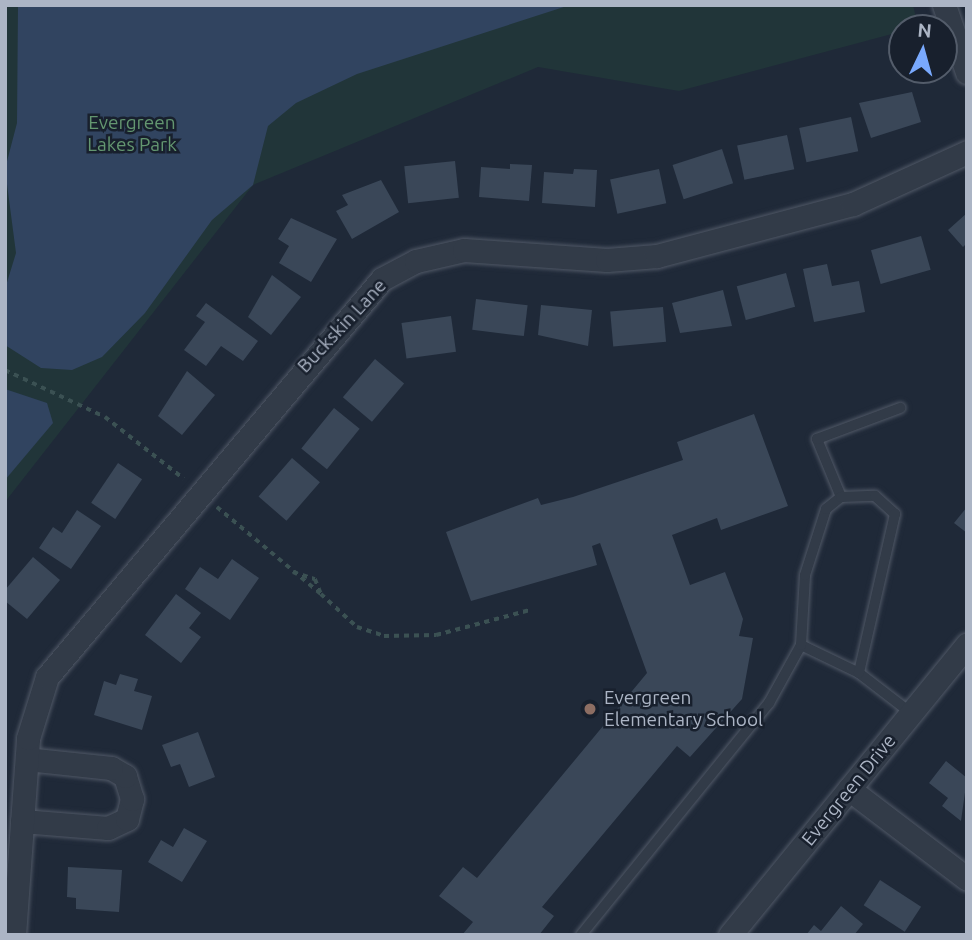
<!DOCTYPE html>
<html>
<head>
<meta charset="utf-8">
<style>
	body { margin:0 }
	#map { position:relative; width:972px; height:940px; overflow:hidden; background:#1f2938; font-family:Ubuntu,sans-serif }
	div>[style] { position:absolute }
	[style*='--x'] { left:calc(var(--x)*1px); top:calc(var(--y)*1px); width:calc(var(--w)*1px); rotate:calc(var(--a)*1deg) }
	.green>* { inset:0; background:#213539 }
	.water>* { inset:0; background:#314460 }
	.building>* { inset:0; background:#3a4758; transform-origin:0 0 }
	.path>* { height:3.5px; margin-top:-1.75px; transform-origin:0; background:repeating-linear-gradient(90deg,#3b5153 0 5px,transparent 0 10px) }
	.roads { filter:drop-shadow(0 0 2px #505866) drop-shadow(0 0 2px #505866) }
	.lane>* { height:10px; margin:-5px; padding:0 5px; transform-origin:5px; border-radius:5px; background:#323b48 }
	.street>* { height:23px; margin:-11.5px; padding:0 11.5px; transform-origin:11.5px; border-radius:11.5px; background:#323b48 }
	.dots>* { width:19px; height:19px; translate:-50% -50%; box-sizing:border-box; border:4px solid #18202d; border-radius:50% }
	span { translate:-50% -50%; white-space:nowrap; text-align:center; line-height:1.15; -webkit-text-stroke:5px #18202d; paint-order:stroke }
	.park-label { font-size:19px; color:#639670 }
	.street-label { font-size:19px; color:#acb5c5 }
	.poi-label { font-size:19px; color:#acb5c5 }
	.left { translate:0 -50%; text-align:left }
	.frame { position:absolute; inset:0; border:7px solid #acb5c5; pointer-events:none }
	.north { position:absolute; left:888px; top:14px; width:70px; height:70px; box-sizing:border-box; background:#18202d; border:2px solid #535c6a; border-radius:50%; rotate:5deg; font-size:19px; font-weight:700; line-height:28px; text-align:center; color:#acb5c5 }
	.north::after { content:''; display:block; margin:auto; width:24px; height:32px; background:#79a9fd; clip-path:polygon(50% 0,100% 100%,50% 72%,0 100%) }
</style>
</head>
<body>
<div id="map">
	<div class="green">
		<div style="clip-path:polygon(5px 5px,913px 5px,918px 27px,679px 91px,538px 67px,253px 185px,5px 502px)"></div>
	</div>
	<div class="water">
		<div style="clip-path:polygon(18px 5px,570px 5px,357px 74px,296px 103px,268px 126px,253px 185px,212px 220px,145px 313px,102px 357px,72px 370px,41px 368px,5px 345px,5px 289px,16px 253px,5px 169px,17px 123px)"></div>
		<div style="clip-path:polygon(5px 389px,47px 403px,53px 423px,5px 480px)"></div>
	</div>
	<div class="building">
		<div style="clip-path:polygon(912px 92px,921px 122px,871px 138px,859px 103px)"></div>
		<div style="left:851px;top:117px;width:35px;height:53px;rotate:78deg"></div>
		<div style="left:787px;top:135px;width:35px;height:51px;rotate:78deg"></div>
		<div style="left:722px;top:149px;width:36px;height:52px;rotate:72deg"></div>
		<div style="left:455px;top:161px;width:37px;height:51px;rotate:84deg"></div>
		<div style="clip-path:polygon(510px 164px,532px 165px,529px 201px,479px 197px,481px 167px,510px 169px)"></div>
		<div style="clip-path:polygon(574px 169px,597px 170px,595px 207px,542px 203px,544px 172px,573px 174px)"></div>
		<div style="left:659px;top:169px;width:35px;height:50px;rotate:78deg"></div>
		<div style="clip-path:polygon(381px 180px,399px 212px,352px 239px,336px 211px,348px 205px,342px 195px)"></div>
		<div style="clip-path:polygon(967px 213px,967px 243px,963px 247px,948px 230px)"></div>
		<div style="clip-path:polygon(291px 218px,337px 239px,311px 282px,279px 263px,289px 246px,278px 239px)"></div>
		<div style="left:921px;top:236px;width:35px;height:52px;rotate:74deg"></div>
		<div style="clip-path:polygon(827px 264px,832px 286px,859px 281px,865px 312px,814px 322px,803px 269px)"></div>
		<div style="left:786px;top:273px;width:35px;height:51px;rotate:75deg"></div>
		<div style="clip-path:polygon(272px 275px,301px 297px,271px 335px,248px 317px)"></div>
		<div style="clip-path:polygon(723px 290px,732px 326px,680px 333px,672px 303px)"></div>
		<div style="left:476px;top:299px;width:52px;height:31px;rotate:7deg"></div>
		<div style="clip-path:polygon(206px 303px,258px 341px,243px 361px,221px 346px,206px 366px,184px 350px,205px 322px,196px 316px)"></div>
		<div style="clip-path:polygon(541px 305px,592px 310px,588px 346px,538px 335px)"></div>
		<div style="left:663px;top:307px;width:35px;height:53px;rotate:85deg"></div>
		<div style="left:451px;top:316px;width:36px;height:50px;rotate:82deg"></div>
		<div style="left:375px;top:359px;width:38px;height:50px;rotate:40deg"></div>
		<div style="clip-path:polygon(187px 371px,215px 395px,182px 435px,158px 416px)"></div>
		<div style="left:334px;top:408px;width:33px;height:52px;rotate:39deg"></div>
		<div style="clip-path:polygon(754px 414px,788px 506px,721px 530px,717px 518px,672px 535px,690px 585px,725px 572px,743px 619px,739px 636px,753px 638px,742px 699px,690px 757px,677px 746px,542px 907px,554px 916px,539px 935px,462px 935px,473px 922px,439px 896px,463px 867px,477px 878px,647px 673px,600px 543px,592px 546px,597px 565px,471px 601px,446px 532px,538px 498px,541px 505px,573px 497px,683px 460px,677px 442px)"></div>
		<div style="left:292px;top:458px;width:37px;height:51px;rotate:41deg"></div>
		<div style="left:118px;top:463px;width:29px;height:48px;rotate:34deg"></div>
		<div style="clip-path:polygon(967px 507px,967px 533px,954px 523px)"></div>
		<div style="clip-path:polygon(77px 510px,101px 526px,71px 569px,39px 548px,53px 527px,62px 533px)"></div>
		<div style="clip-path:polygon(33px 557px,60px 580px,27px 619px,5px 601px,5px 590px)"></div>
		<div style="clip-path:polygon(232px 559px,259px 578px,230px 620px,185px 589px,200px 567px,218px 579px)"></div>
		<div style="clip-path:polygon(176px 594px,201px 613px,189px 628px,201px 637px,181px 663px,145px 635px)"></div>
		<div style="clip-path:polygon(120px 674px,138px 679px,134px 691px,152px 696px,142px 730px,94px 715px,104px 681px,116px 685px)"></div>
		<div style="clip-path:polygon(198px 732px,215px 777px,189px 787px,180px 764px,171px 767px,162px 745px)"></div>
		<div style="clip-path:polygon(946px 761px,967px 778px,961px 821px,942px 806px,948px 798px,929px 783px)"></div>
		<div style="clip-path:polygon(184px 828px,207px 841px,182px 882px,148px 862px,161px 840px,173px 847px)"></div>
		<div style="clip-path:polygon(68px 867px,122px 870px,119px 912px,76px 909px,76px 898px,67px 897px)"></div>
		<div style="left:880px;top:880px;width:49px;height:30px;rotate:33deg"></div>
		<div style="clip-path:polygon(841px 906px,863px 924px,854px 935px,806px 935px,814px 925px,821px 931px)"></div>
	</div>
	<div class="path">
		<div style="--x:5;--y:370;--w:110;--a:25.2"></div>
		<div style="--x:105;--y:417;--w:100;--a:38.1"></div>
		<div style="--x:217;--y:507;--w:136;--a:39.9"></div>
		<div style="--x:293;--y:572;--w:23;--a:18"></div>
		<div style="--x:315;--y:579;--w:16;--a:68"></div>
		<div style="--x:321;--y:594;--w:49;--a:42.5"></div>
		<div style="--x:357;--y:627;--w:28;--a:18"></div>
		<div style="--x:384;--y:636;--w:52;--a:-1.1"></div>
		<div style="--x:436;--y:635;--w:97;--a:-14.9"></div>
	</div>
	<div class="roads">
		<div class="lane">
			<div style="--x:841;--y:497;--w:63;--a:-112.5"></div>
			<div style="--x:817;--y:439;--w:89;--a:-20.5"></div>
			<div style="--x:801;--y:645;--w:64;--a:25.8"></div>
			<div style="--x:859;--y:673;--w:66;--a:37.6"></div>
			<div style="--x:581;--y:935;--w:299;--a:-51"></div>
			<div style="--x:769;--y:703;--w:66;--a:-61.1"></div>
			<div style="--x:801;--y:645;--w:70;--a:-86.7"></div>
			<div style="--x:805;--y:575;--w:69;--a:-72.3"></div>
			<div style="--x:826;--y:509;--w:19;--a:-39"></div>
			<div style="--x:841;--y:497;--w:34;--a:-2"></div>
			<div style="--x:875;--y:496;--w:27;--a:42"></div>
			<div style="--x:895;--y:514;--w:163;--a:102.8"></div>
		</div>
		<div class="street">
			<div style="--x:944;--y:5;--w:71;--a:71.1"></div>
			<div style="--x:849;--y:789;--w:148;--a:37.3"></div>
			<div style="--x:22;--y:821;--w:86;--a:4.7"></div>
			<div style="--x:108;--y:828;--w:21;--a:-25"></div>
			<div style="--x:127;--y:819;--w:21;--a:-76"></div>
			<div style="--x:132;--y:799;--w:24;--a:-107"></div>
			<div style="--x:125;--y:776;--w:16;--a:-150"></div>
			<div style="--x:111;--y:768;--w:84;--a:-173.9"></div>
			<div style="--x:14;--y:935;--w:197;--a:-85.9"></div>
			<div style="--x:28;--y:738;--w:64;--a:-72.7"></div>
			<div style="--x:47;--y:677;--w:520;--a:-49.91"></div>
			<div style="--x:382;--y:279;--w:38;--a:-28"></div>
			<div style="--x:416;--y:261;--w:49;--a:-12.9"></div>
			<div style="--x:464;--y:250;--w:143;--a:4"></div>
			<div style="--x:607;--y:260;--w:50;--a:-4.6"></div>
			<div style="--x:657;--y:256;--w:203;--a:-14.9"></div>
			<div style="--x:853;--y:204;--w:125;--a:-24.5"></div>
			<div style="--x:730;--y:935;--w:375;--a:-50.8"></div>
		</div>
	</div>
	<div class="dots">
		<div style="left:590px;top:709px;background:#8d6e63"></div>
	</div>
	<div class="park-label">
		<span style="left:132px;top:134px">Evergreen<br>Lakes Park</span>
	</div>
	<div class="street-label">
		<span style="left:342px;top:326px;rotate:-47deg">Buckskin Lane</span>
		<span style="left:849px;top:790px;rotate:-51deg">Evergreen Drive</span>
	</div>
	<div class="poi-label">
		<span class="left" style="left:604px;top:709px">Evergreen<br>Elementary School</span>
	</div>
	<div class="frame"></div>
	<div class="north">N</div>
</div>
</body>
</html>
